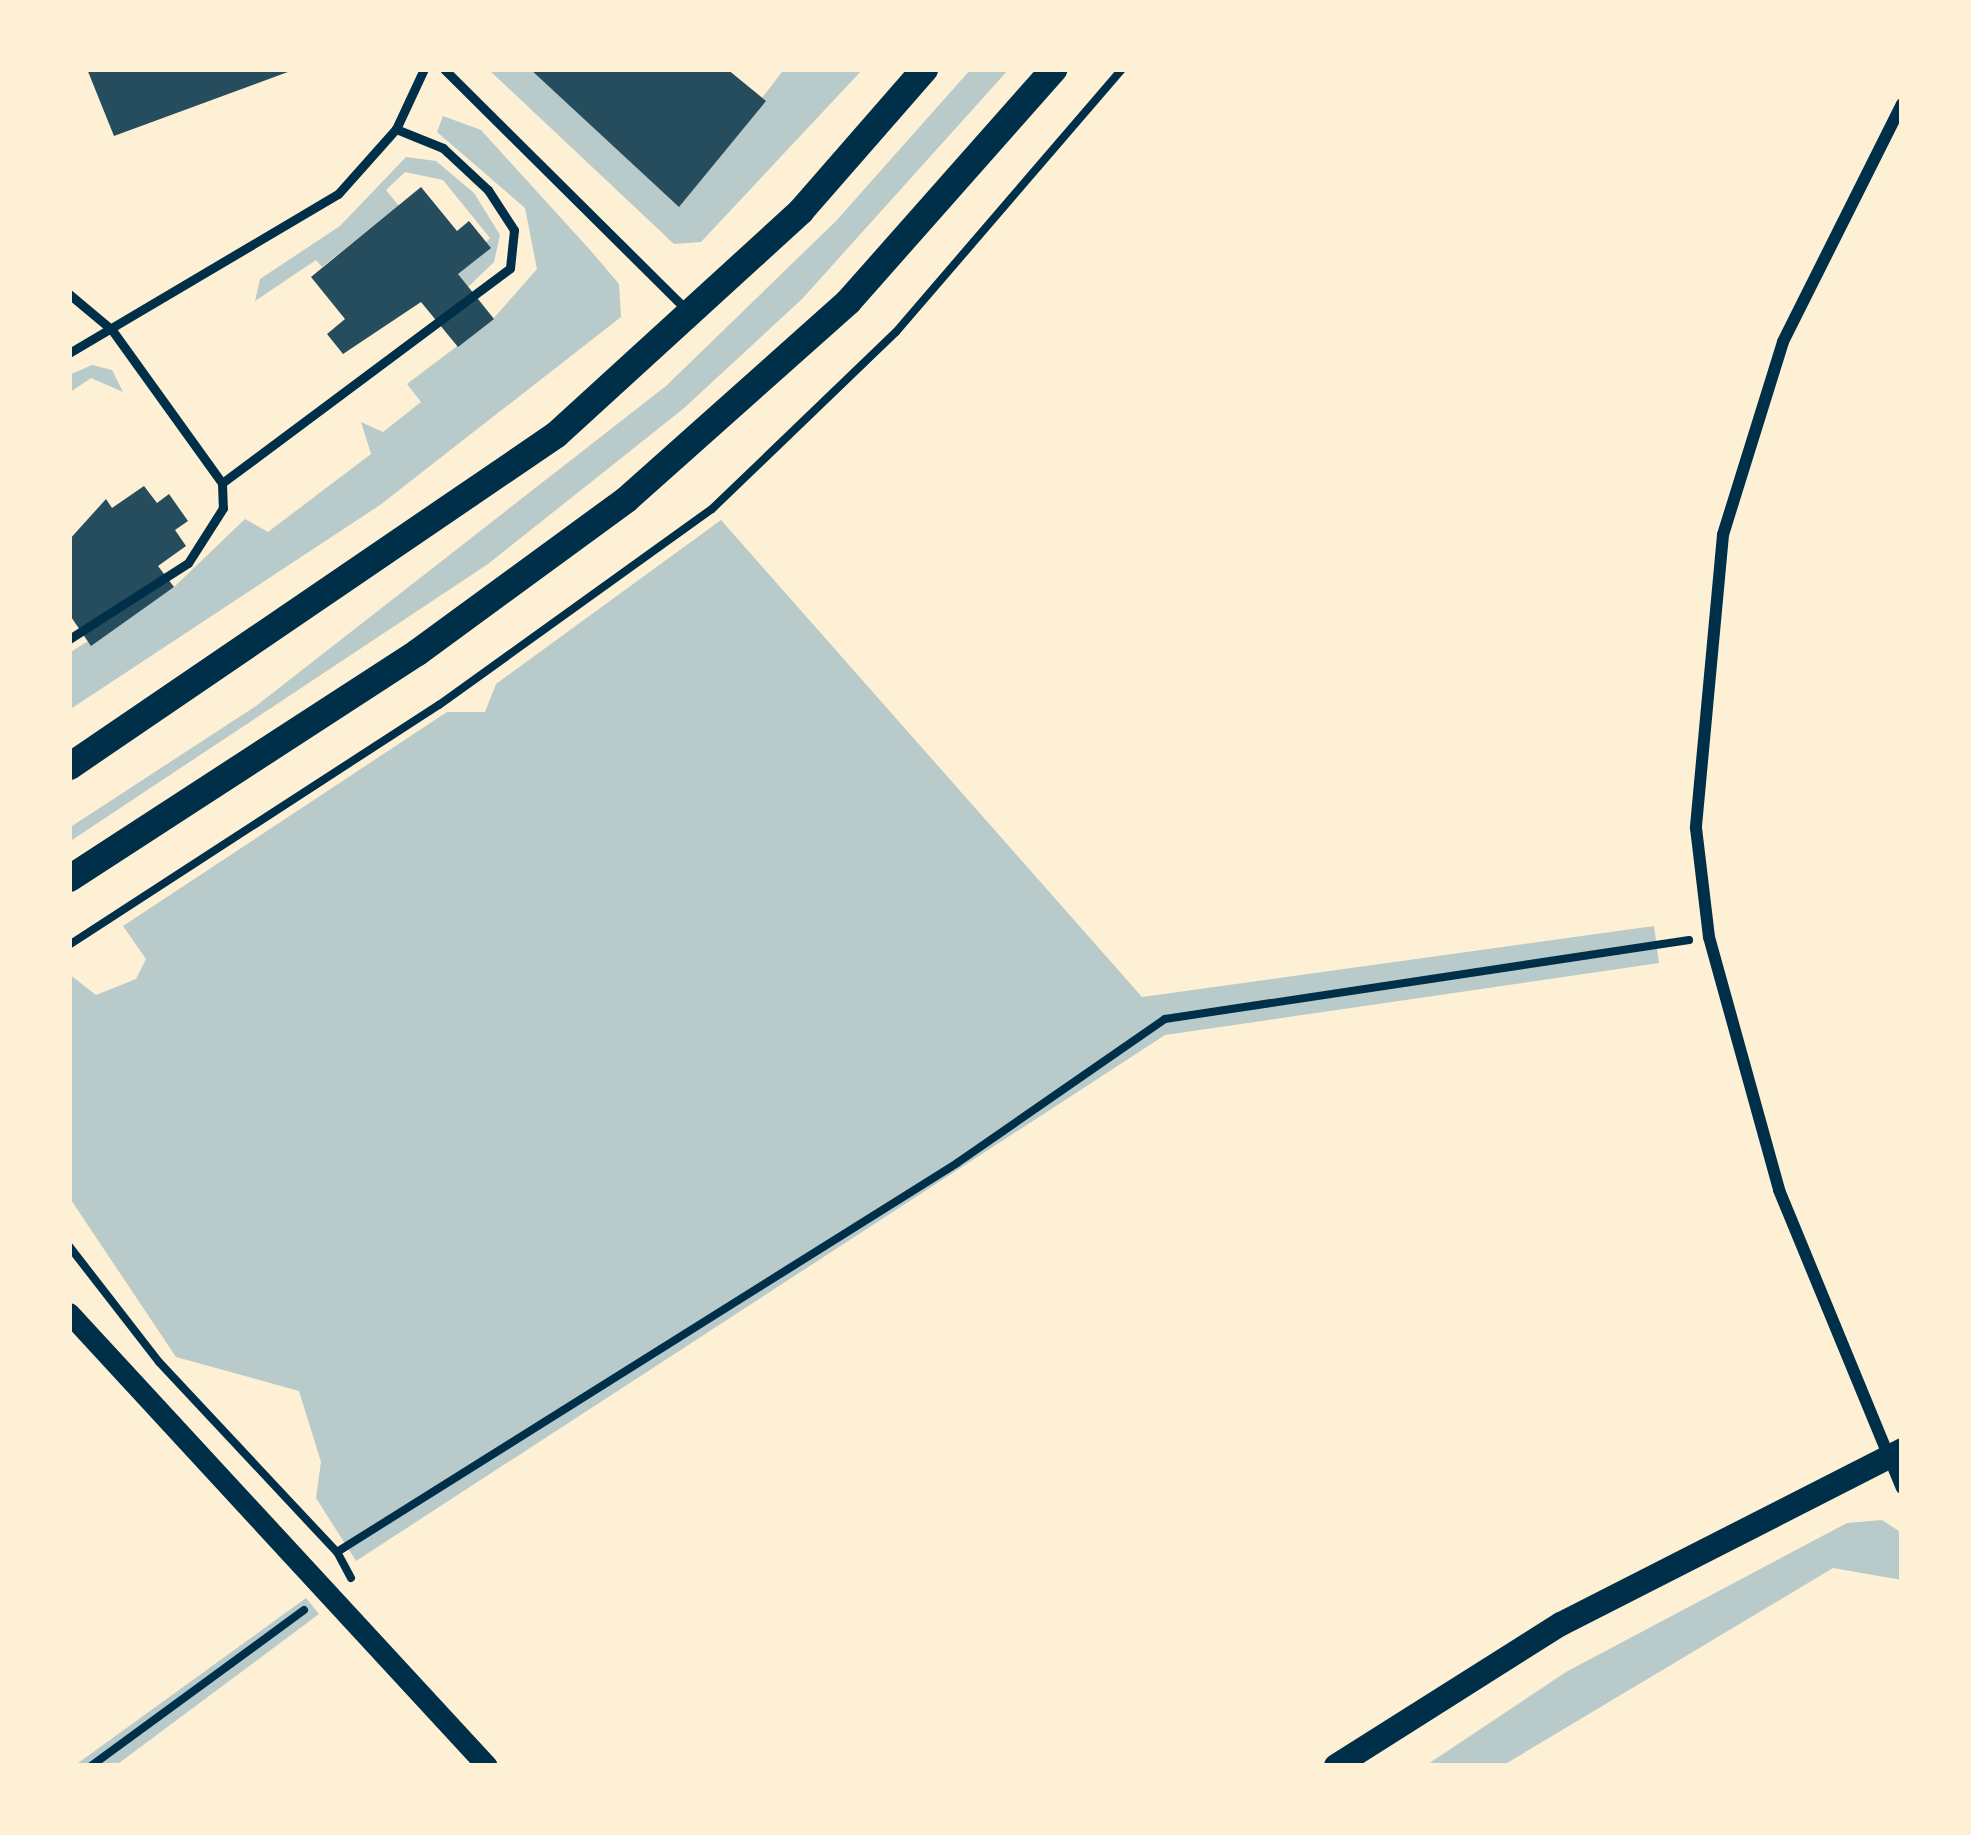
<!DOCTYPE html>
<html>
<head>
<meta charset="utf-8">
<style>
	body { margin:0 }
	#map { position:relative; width:1971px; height:1835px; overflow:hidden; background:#fdf0d5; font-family:"PT Sans",sans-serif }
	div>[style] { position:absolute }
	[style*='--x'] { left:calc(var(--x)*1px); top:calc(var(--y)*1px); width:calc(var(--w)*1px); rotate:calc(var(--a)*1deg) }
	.green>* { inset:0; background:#b9caca }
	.building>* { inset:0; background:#264d5e }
	.path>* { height:8px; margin:-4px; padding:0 4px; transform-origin:4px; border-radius:4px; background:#003049 }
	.service>* { height:9px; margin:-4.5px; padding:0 4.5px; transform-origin:4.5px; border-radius:4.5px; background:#003049 }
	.minor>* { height:12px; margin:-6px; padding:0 6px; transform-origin:6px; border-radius:6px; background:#003049 }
	.tertiary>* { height:21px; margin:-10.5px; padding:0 10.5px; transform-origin:10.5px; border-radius:10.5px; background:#003049 }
	.secondary>* { height:24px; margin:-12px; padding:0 12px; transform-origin:12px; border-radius:12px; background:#003049 }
	.primary>* { height:27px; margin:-13.5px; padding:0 13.5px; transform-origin:13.5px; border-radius:13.5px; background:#003049 }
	span { translate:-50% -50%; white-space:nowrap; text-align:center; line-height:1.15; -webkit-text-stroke:12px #fdf0d5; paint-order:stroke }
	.frame { position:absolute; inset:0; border:72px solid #fdf0d5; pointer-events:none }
</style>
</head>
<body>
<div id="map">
	<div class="green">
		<div style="clip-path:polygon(488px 69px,530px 69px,679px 206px,782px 72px,863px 69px,701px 242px,674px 244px)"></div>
		<div style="clip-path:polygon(971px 69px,1009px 69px,802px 299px,683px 409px,488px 564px,69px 842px,69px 828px,256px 706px,666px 386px,836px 221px)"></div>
		<div style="clip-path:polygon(443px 116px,481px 130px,591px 251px,619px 284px,621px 317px,380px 505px,69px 710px,69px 653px,173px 588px,245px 519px,268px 532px,371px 454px,361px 422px,383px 432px,421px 402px,407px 384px,493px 319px,537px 269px,525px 208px,437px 132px)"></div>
		<div style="clip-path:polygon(406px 157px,436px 161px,474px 193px,500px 235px,494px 262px,468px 287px,458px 274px,490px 238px,443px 180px,405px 172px,386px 190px,399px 206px,322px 267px,316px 260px,255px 301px,260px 279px,340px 226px)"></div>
		<div style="clip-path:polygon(92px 365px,112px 370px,123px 392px,91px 378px,69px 393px,69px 375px)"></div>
		<div style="clip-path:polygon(721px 520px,1142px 997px,1654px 926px,1659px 963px,1165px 1035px,356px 1561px,316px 1498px,321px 1462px,299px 1391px,176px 1357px,69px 1197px,69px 974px,96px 995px,136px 979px,146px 959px,123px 926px,447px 712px,485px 712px,496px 684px)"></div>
		<div style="clip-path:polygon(1882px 1520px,1902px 1533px,1902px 1580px,1833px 1568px,1502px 1766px,1425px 1766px,1566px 1672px,1847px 1523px)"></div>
		<div style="clip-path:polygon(306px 1598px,319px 1614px,115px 1766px,74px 1766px)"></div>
	</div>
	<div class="building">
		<div style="clip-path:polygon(87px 69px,296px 69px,114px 136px)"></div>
		<div style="clip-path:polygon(530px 69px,727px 69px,766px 101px,679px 207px)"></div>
		<div style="clip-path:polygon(421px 187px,457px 231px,469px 221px,491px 248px,458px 274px,494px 319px,458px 347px,421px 302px,343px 354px,327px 334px,345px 319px,311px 277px)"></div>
		<div style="clip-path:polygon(144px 486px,157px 503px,169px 494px,188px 521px,175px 530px,186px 546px,158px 566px,174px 587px,91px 646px,69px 614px,69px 540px,106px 499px,112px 508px)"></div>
	</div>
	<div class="path">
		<div style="--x:69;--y:945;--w:441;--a:-33"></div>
		<div style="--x:439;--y:705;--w:336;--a:-35.7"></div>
		<div style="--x:712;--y:509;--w:255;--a:-43.9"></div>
		<div style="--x:896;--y:332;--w:347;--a:-49.3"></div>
		<div style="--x:69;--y:1246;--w:147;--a:52.2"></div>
		<div style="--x:159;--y:1362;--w:260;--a:46.9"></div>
		<div style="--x:351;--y:1578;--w:30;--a:-118"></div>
		<div style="--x:337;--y:1552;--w:732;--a:-32.1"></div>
		<div style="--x:957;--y:1163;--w:253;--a:-34.7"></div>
		<div style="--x:1165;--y:1019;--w:530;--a:-8.57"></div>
		<div style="--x:91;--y:1766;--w:264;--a:-36.2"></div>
	</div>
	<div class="service">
		<div style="--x:444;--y:69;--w:342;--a:44.8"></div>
		<div style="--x:69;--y:294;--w:56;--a:39.9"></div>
		<div style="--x:112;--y:330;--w:188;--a:54.3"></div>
		<div style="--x:222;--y:483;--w:25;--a:88"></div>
		<div style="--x:223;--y:508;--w:65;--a:122.5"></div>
		<div style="--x:188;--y:563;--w:141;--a:147.4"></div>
		<div style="--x:69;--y:353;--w:312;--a:-30.6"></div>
		<div style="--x:338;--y:194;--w:87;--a:-48.3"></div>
		<div style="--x:396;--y:129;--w:66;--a:-65"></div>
		<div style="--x:222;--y:483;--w:359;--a:-36.7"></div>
		<div style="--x:510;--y:268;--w:38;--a:-84"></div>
		<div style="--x:514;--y:230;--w:48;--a:-123"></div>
		<div style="--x:488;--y:190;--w:62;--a:-137"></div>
		<div style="--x:443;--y:148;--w:51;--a:-158"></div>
	</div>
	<div class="minor">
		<div style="--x:1902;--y:104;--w:266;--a:116.6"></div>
		<div style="--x:1783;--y:342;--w:202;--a:107.3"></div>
		<div style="--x:1723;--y:535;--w:294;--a:95.3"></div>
		<div style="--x:1696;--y:828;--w:110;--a:83.2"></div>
		<div style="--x:1709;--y:937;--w:263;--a:74.5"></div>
		<div style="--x:1779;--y:1190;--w:322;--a:67.6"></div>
	</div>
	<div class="tertiary">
		<div style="--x:69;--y:1313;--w:616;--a:47.3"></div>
	</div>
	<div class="secondary">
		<div style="--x:1336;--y:1766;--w:266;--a:-32.3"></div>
		<div style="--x:1561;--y:1624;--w:383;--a:-27"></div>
	</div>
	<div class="primary">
		<div style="--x:69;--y:766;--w:589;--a:-34.28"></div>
		<div style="--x:556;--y:434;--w:331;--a:-42.4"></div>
		<div style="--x:800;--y:211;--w:189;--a:-48.9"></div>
		<div style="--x:69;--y:878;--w:415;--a:-33"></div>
		<div style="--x:417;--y:652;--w:259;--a:-36.2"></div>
		<div style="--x:626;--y:499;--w:297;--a:-41.7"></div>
		<div style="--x:848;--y:301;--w:310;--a:-48.5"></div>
	</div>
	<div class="frame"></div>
</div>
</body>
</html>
